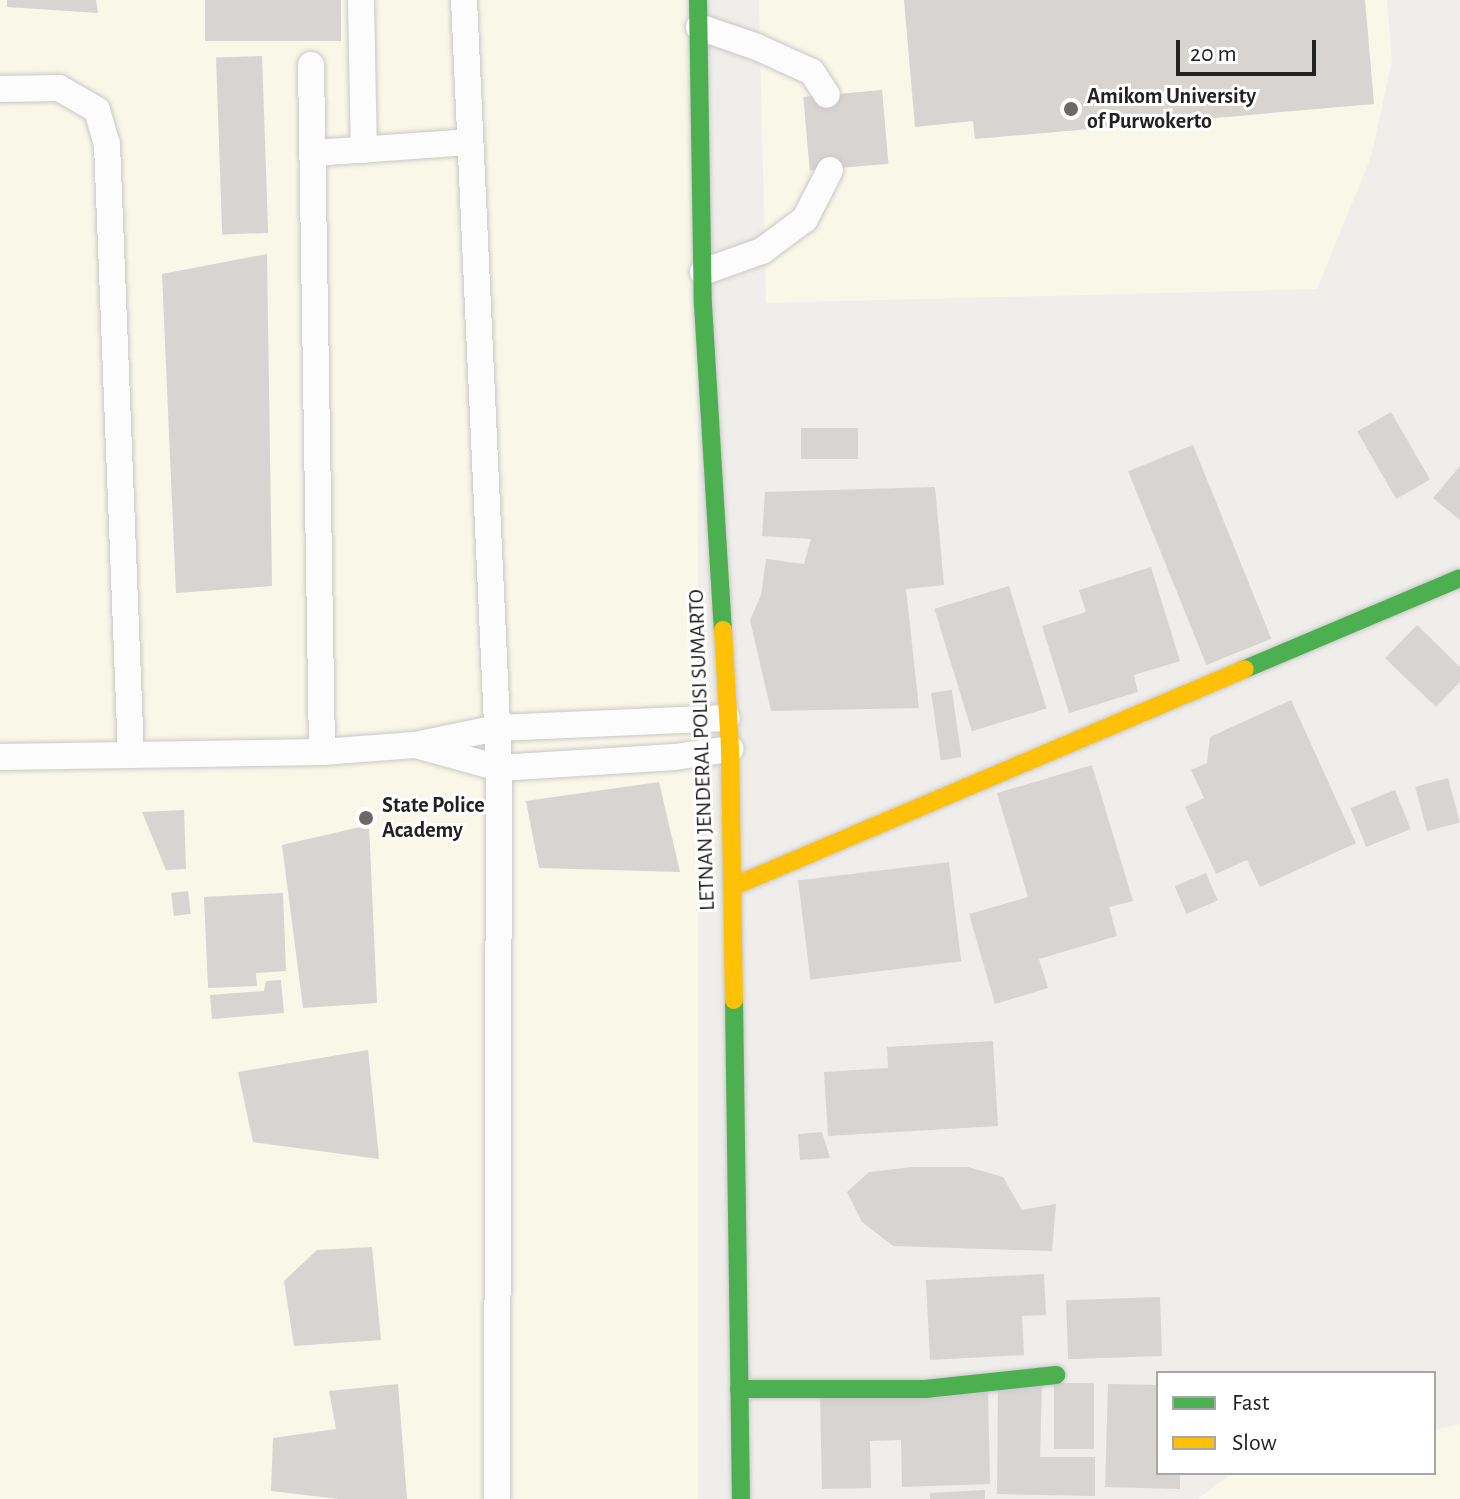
<!DOCTYPE html>
<html>
<head>
<meta charset="utf-8">
<style>
	body { margin:0 }
	#map { position:relative; width:1460px; height:1499px; overflow:hidden; background:#f0eeeb; font-family:"Alegreya Sans",sans-serif }
	div>[style] { position:absolute }
	[style*='--x'] { left:calc(var(--x)*1px); top:calc(var(--y)*1px); width:calc(var(--w)*1px); rotate:calc(var(--a)*1deg) }
	.education>* { inset:0; background:#f8f7e8; transform-origin:0 0 }
	.building>* { inset:0; background:#d7d4d2; transform-origin:0 0 }
	.roads { filter:drop-shadow(0 0 2px #c9c8c7) drop-shadow(0 0 2px #c9c8c7) }
	.lane>* { height:26px; margin:-13px; padding:0 13px; transform-origin:13px; border-radius:13px; background:#fdfcfc }
	.fast>* { height:18px; margin:-9px; padding:0 9px; transform-origin:9px; border-radius:9px; background:#4caf50 }
	.slow>* { height:18px; margin:-9px; padding:0 9px; transform-origin:9px; border-radius:9px; background:#ffc107 }
	.dots>* { width:22px; height:22px; translate:-50% -50%; box-sizing:border-box; border:4px solid #fff; border-radius:50% }
	span { translate:-50% -50%; white-space:nowrap; text-align:center; line-height:1.15; -webkit-text-stroke:6px #fff; paint-order:stroke }
	.poi-label { font-size:22px; color:#222; font-weight:700 }
	.left { translate:0 -50%; text-align:left }
	.street-label { font-size:22px; color:#222 }
	.legend { position:absolute; left:1156px; top:1371px; width:280px; height:104px; box-sizing:border-box; background:#fff; border:2px solid #a7a7a7; margin:0; padding:10px 14px; list-style:none; font-size:24px; color:#222 }
	.legend li { display:flex; align-items:center; gap:16px; height:40px }
	.legend b { width:40px; border:2px solid #a7a7a7 }
	.scale { position:absolute; left:1176px; top:40px; width:140px; height:36px; box-sizing:border-box; border:4px solid #222; border-top:0; padding-left:10px; font-size:24px; line-height:28px; white-space:nowrap; color:#222; -webkit-text-stroke:6px #fff; paint-order:stroke }
</style>
</head>
<body>
<div id="map">
	<div class="education">
		<div style="left:0;top:0;width:698px;height:1499px"></div>
		<div style="clip-path:polygon(759px 0,1387px 0,1392px 61px,1371px 157px,1317px 289px,766px 303px)"></div>
		<div style="clip-path:polygon(1460px 1424px,1460px 1499px,1198px 1499px,1228px 1476px,1243px 1473px,1434px 1473px,1434px 1430px)"></div>
	</div>
	<div class="building">
		<div style="clip-path:polygon(7px 0,96px 0,98px 13px,7px 7px)"></div>
		<div style="left:205px;top:0;width:136px;height:41px"></div>
		<div style="clip-path:polygon(904px 0,1365px 0,1374px 104px,975px 139px,973px 121px,915px 127px)"></div>
		<div style="left:262px;top:56px;width:177px;height:46px;rotate:88deg"></div>
		<div style="left:882px;top:90px;width:74px;height:79px;rotate:85deg"></div>
		<div style="clip-path:polygon(267px 254px,272px 586px,176px 593px,162px 274px)"></div>
		<div style="left:1391px;top:412px;width:78px;height:39px;rotate:60deg"></div>
		<div style="left:858px;top:428px;width:31px;height:57px;rotate:90deg"></div>
		<div style="left:1193px;top:445px;width:209px;height:70px;rotate:68deg"></div>
		<div style="clip-path:polygon(1460px 466px,1460px 520px,1433px 498px)"></div>
		<div style="clip-path:polygon(935px 487px,944px 585px,906px 589px,919px 708px,771px 711px,750px 620px,761px 595px,766px 559px,804px 564px,811px 539px,762px 536px,765px 492px)"></div>
		<div style="clip-path:polygon(1151px 567px,1180px 661px,1134px 675px,1138px 692px,1069px 713px,1042px 626px,1086px 612px,1079px 590px)"></div>
		<div style="left:1009px;top:586px;width:128px;height:78px;rotate:73deg"></div>
		<div style="clip-path:polygon(1417px 625px,1460px 667px,1460px 682px,1436px 707px,1385px 658px)"></div>
		<div style="left:952px;top:690px;width:68px;height:21px;rotate:82deg"></div>
		<div style="clip-path:polygon(1291px 700px,1356px 843px,1260px 887px,1247px 860px,1216px 874px,1185px 807px,1204px 798px,1191px 770px,1207px 763px,1210px 737px)"></div>
		<div style="clip-path:polygon(1092px 765px,1133px 901px,1109px 907px,1117px 936px,1039px 959px,1048px 988px,995px 1004px,969px 914px,1028px 897px,997px 793px)"></div>
		<div style="left:1448px;top:778px;width:46px;height:34px;rotate:75deg"></div>
		<div style="clip-path:polygon(659px 782px,680px 872px,539px 868px,526px 801px)"></div>
		<div style="left:1395px;top:790px;width:42px;height:48px;rotate:68deg"></div>
		<div style="clip-path:polygon(184px 810px,186px 869px,166px 870px,142px 812px)"></div>
		<div style="clip-path:polygon(369px 825px,377px 1003px,303px 1008px,282px 845px)"></div>
		<div style="left:949px;top:862px;width:100px;height:152px;rotate:83deg"></div>
		<div style="left:1206px;top:873px;width:30px;height:34px;rotate:67deg"></div>
		<div style="left:188px;top:891px;width:23px;height:17px;rotate:83deg"></div>
		<div style="clip-path:polygon(283px 893px,286px 971px,256px 973px,257px 986px,208px 988px,204px 897px)"></div>
		<div style="clip-path:polygon(281px 980px,284px 1013px,212px 1019px,210px 995px,264px 991px,266px 981px)"></div>
		<div style="clip-path:polygon(993px 1041px,998px 1126px,828px 1136px,824px 1072px,888px 1068px,887px 1047px)"></div>
		<div style="clip-path:polygon(368px 1050px,379px 1159px,253px 1142px,238px 1072px)"></div>
		<div style="clip-path:polygon(822px 1132px,830px 1158px,800px 1160px,798px 1134px)"></div>
		<div style="clip-path:polygon(912px 1167px,968px 1167px,1003px 1177px,1022px 1210px,1056px 1204px,1052px 1251px,893px 1246px,862px 1222px,847px 1192px,869px 1172px)"></div>
		<div style="clip-path:polygon(372px 1247px,381px 1340px,294px 1346px,284px 1281px,317px 1250px)"></div>
		<div style="clip-path:polygon(1044px 1274px,1046px 1315px,1022px 1316px,1024px 1355px,930px 1360px,926px 1280px)"></div>
		<div style="left:1160px;top:1297px;width:59px;height:94px;rotate:88deg"></div>
		<div style="left:1054px;top:1383px;width:40px;height:66px"></div>
		<div style="clip-path:polygon(398px 1384px,407px 1499px,339px 1499px,271px 1491px,273px 1438px,336px 1429px,329px 1391px)"></div>
		<div style="clip-path:polygon(1108px 1384px,1158px 1385px,1158px 1473px,1180px 1473px,1180px 1489px,1105px 1487px)"></div>
		<div style="clip-path:polygon(998px 1385px,1042px 1386px,1040px 1457px,1095px 1457px,1095px 1496px,997px 1494px)"></div>
		<div style="clip-path:polygon(988px 1391px,990px 1484px,902px 1487px,901px 1440px,870px 1441px,871px 1488px,822px 1489px,820px 1396px)"></div>
		<div style="clip-path:polygon(985px 1490px,985px 1499px,930px 1499px,930px 1493px)"></div>
	</div>
	<div class="roads">
		<div class="lane">
			<div style="--x:361;--y:0;--w:150;--a:88.9"></div>
			<div style="--x:464;--y:0;--w:769;--a:87.39"></div>
			<div style="--x:499;--y:768;--w:731;--a:90.16"></div>
			<div style="--x:699;--y:27;--w:61;--a:19"></div>
			<div style="--x:757;--y:47;--w:60;--a:24.4"></div>
			<div style="--x:812;--y:72;--w:27;--a:57"></div>
			<div style="--x:311;--y:65;--w:687;--a:89.08"></div>
			<div style="--x:0;--y:89;--w:59;--a:-1"></div>
			<div style="--x:59;--y:88;--w:44;--a:30.1"></div>
			<div style="--x:97;--y:110;--w:35;--a:74"></div>
			<div style="--x:107;--y:144;--w:611;--a:87.75"></div>
			<div style="--x:313;--y:153;--w:157;--a:-4"></div>
			<div style="--x:703;--y:272;--w:63;--a:-19.6"></div>
			<div style="--x:762;--y:251;--w:54;--a:-36.7"></div>
			<div style="--x:805;--y:219;--w:55;--a:-63"></div>
			<div style="--x:419;--y:746;--w:83;--a:15.4"></div>
			<div style="--x:499;--y:768;--w:176;--a:-3.6"></div>
			<div style="--x:675;--y:757;--w:56;--a:-8.3"></div>
			<div style="--x:0;--y:757;--w:322;--a:-0.9"></div>
			<div style="--x:322;--y:752;--w:93;--a:-4.3"></div>
			<div style="--x:415;--y:745;--w:84;--a:-11.7"></div>
			<div style="--x:497;--y:728;--w:230;--a:-2.5"></div>
		</div>
		<div class="fast">
			<div style="--x:698;--y:0;--w:305;--a:89.1"></div>
			<div style="--x:703;--y:305;--w:326;--a:86.5"></div>
			<div style="--x:1245;--y:669;--w:233;--a:-22.9"></div>
			<div style="--x:734;--y:1000;--w:499;--a:89.2"></div>
			<div style="--x:739;--y:1389;--w:186;--a:0"></div>
			<div style="--x:925;--y:1389;--w:132;--a:-6.1"></div>
		</div>
		<div class="slow">
			<div style="--x:723;--y:630;--w:119;--a:86.6"></div>
			<div style="--x:730;--y:749;--w:251;--a:89.1"></div>
			<div style="--x:732;--y:887;--w:557;--a:-23.02"></div>
		</div>
	</div>
	<div class="dots">
		<div style="left:1071px;top:109px;background:#6a6968"></div>
		<div style="left:366px;top:818px;background:#6a6968"></div>
	</div>
	<div class="poi-label">
		<span class="left" style="left:1087px;top:109px">Amikom University<br>of Purwokerto</span>
		<span class="left" style="left:382px;top:818px">State Police<br>Academy</span>
	</div>
	<div class="street-label">
		<span style="left:702px;top:750px;rotate:-92deg">LETNAN JENDERAL POLISI SUMARTO</span>
	</div>
	<ul class="legend">
	<li><b style="height:10px;background:#4caf50"></b>Fast</li>
	<li><b style="height:10px;background:#ffc107"></b>Slow</li>
	</ul>
	<div class="scale">20 m</div>
</div>
</body>
</html>
